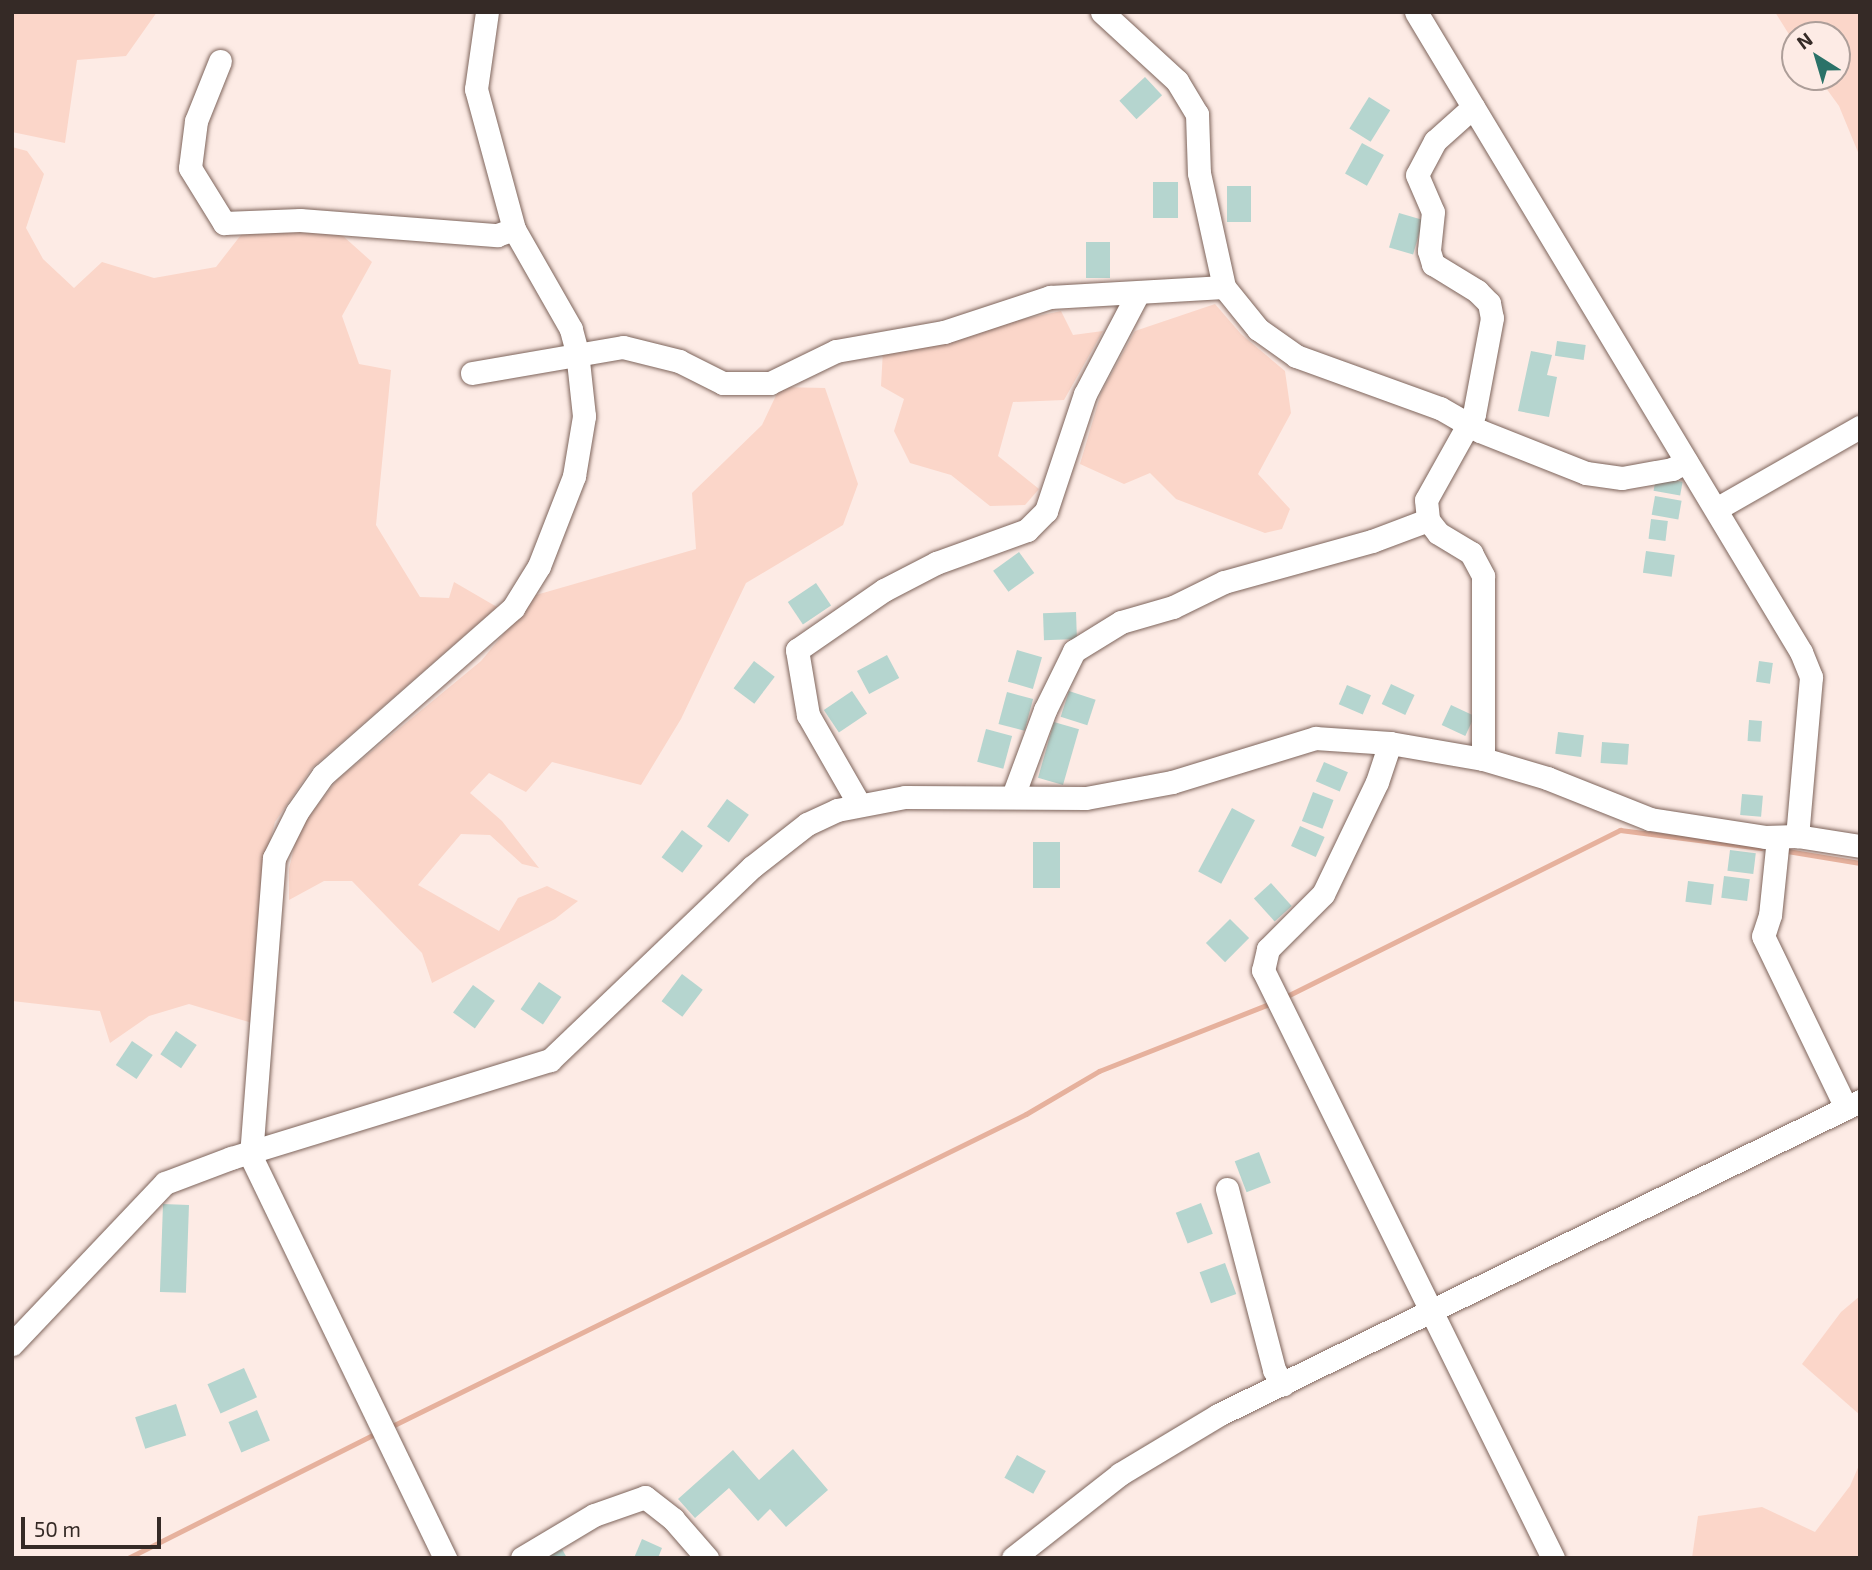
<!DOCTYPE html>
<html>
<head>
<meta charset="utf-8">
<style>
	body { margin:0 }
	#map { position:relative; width:1872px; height:1570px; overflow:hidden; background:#fdebe5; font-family:"Exo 2",sans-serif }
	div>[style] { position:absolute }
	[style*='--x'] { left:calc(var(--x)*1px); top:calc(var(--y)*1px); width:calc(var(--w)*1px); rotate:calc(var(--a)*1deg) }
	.green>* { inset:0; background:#fbd6c9 }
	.stream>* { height:5px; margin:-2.5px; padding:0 2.5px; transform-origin:2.5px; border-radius:2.5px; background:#e6b19d }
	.building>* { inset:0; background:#b5d5cf; transform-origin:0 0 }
	.roads { filter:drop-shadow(0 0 2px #7e655c) drop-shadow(0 0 2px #7e655c) }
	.minor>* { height:23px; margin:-11.5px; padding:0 11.5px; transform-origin:11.5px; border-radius:11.5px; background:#fff }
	span { translate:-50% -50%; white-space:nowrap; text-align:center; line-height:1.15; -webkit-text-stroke:5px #fdebe5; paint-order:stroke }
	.frame { position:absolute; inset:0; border:14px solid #352a26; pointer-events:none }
	.north { position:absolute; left:1781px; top:21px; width:70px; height:70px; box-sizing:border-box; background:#fdebe5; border:2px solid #ad9e99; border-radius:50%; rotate:323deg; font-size:19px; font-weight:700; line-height:28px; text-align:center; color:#352a26 }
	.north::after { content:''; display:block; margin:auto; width:24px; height:32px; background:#2b7268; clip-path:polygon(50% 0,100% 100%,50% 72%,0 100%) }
	.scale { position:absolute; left:21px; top:1517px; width:140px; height:32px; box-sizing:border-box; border:4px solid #352a26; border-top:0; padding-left:9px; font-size:21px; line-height:24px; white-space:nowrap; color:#352a26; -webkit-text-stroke:5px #fdebe5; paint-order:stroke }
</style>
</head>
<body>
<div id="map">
	<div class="green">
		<div style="clip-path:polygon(12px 12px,157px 12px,126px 56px,77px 60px,65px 143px,12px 132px)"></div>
		<div style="clip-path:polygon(1775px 12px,1860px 12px,1860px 157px,1839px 106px,1818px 77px,1837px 77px,1837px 35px,1795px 35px,1795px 44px)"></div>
		<div style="clip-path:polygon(12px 147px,27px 151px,44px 174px,26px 228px,43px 259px,74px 288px,102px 262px,154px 278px,216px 267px,244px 231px,333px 227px,372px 262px,342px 316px,359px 364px,391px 370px,376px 525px,420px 597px,449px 598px,454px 582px,497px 607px,312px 768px,275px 822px,265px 859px,252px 1023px,189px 1004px,149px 1016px,110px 1043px,100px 1011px,12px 1001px)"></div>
		<div style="clip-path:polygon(1215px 304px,1241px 334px,1285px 371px,1291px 413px,1258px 474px,1290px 509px,1282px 529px,1265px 533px,1176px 499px,1150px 473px,1124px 484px,1080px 464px,1101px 393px,1135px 331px)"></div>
		<div style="clip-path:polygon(1061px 311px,1073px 335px,1103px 331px,1064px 400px,1013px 402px,998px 456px,1039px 489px,1025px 505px,990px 506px,951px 475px,910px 463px,894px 431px,904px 399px,881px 386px,883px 350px)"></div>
		<div style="clip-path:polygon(780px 387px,825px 388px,858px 484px,843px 525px,746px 583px,681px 719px,641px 785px,552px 762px,526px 792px,489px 773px,470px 793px,502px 821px,539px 868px,522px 864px,490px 835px,461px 834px,418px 885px,499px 931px,518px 898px,547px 886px,578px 901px,555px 919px,432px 983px,422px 953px,352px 881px,324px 881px,289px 900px,289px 869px,298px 831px,337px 780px,481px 661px,536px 595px,696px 549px,692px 493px,762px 425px)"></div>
		<div style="clip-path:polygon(1860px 1296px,1860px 1415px,1802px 1364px,1841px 1312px)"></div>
		<div style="clip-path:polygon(1860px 1463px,1860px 1558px,1692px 1558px,1698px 1516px,1762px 1507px,1815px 1532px,1850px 1486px)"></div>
	</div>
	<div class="stream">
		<div style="--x:1781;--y:850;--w:80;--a:9.3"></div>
		<div style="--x:1283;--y:998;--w:377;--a:-26.5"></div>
		<div style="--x:1620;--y:830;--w:142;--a:7.3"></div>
		<div style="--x:388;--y:1428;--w:711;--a:-26.2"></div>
		<div style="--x:1026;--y:1114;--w:85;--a:-30.5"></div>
		<div style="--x:1099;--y:1071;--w:188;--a:-21.5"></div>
		<div style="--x:128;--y:1558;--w:281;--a:-26.7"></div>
	</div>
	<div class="building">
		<div style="left:1145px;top:77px;width:25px;height:35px;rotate:47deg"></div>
		<div style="left:1369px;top:97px;width:25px;height:37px;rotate:32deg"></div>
		<div style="left:1362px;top:143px;width:25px;height:35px;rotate:29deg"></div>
		<div style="left:1153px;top:182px;width:25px;height:36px"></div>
		<div style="left:1227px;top:186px;width:24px;height:36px"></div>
		<div style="left:1399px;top:213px;width:25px;height:36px;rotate:16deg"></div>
		<div style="left:1086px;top:242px;width:24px;height:36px"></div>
		<div style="left:1557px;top:341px;width:29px;height:15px;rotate:8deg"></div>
		<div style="clip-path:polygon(1531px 351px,1552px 355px,1547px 375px,1557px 377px,1549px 417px,1518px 411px)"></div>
		<div style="left:1656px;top:477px;width:27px;height:14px;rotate:10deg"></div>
		<div style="left:1655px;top:496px;width:27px;height:19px;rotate:10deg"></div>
		<div style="left:1651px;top:519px;width:17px;height:20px;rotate:7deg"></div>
		<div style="left:1646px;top:551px;width:29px;height:22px;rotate:8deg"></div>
		<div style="left:1019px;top:552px;width:26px;height:32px;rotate:54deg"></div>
		<div style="left:816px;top:583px;width:27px;height:34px;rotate:56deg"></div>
		<div style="left:1076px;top:612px;width:27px;height:33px;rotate:88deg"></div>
		<div style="left:1017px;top:650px;width:26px;height:33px;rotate:16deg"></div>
		<div style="left:887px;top:655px;width:26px;height:34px;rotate:62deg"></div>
		<div style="left:754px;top:661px;width:26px;height:34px;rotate:37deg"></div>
		<div style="left:1759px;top:661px;width:14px;height:21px;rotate:8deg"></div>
		<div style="left:1391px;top:684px;width:26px;height:22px;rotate:25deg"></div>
		<div style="left:1347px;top:685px;width:26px;height:21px;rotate:23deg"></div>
		<div style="left:852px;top:691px;width:27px;height:34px;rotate:56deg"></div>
		<div style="left:1069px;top:691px;width:28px;height:27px;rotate:18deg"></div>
		<div style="left:1007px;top:692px;width:27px;height:33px;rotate:15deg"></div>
		<div style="left:1451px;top:705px;width:26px;height:22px;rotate:25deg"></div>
		<div style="left:1749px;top:720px;width:13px;height:21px;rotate:4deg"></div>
		<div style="left:1054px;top:722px;width:26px;height:58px;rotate:16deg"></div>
		<div style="left:986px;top:729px;width:27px;height:34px;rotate:15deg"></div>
		<div style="left:1558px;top:732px;width:26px;height:22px;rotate:7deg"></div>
		<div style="left:1602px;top:742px;width:27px;height:21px;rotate:4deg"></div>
		<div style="left:1324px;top:762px;width:26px;height:21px;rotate:23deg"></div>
		<div style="left:1313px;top:792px;width:22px;height:31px;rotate:21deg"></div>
		<div style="left:1742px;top:794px;width:21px;height:21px;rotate:5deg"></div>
		<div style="left:727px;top:799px;width:27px;height:34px;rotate:36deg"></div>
		<div style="left:1232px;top:808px;width:26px;height:72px;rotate:28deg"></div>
		<div style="left:1300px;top:826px;width:27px;height:22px;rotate:24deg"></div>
		<div style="left:682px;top:830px;width:26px;height:34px;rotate:37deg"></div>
		<div style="left:1033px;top:842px;width:27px;height:46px"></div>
		<div style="left:1730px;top:850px;width:26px;height:21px;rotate:7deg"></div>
		<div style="left:1724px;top:876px;width:26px;height:22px;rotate:7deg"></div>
		<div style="left:1688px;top:881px;width:26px;height:21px;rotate:7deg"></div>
		<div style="left:1271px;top:883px;width:31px;height:23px;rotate:48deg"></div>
		<div style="left:1230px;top:919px;width:27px;height:34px;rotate:45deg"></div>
		<div style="left:682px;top:974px;width:26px;height:34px;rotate:37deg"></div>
		<div style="left:539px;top:982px;width:27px;height:33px;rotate:34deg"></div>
		<div style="left:473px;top:985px;width:27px;height:34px;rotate:36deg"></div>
		<div style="left:176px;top:1031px;width:25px;height:28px;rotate:34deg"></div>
		<div style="left:132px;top:1041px;width:25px;height:29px;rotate:34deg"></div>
		<div style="left:1259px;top:1152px;width:33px;height:26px;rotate:69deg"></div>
		<div style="left:1201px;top:1203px;width:33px;height:27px;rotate:69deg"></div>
		<div style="left:163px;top:1204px;width:26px;height:88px;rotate:2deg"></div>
		<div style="left:1225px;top:1263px;width:33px;height:27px;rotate:70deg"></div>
		<div style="left:244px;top:1368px;width:32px;height:40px;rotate:66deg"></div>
		<div style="left:176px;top:1404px;width:33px;height:43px;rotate:72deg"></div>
		<div style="left:257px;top:1410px;width:33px;height:31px;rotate:67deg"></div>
		<div style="clip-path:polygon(793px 1449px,828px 1490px,786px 1527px,770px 1509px,758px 1521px,729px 1488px,695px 1518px,678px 1499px,733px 1450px,759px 1480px)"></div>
		<div style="left:1017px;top:1455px;width:33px;height:26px;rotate:29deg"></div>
		<div style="clip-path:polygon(642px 1539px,662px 1548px,658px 1558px,634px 1558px)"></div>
		<div style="clip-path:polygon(562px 1549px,567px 1558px,546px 1558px)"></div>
	</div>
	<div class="roads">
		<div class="minor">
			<div style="--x:1102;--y:12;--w:102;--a:42.6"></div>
			<div style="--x:1177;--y:81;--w:39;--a:59"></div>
			<div style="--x:1197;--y:114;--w:59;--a:88.1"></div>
			<div style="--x:1199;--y:173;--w:117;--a:77.6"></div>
			<div style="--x:1224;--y:287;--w:54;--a:51"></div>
			<div style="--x:1258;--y:329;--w:47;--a:35.4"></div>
			<div style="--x:1296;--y:356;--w:153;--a:19.9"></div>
			<div style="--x:1440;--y:408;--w:46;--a:29.9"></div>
			<div style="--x:1480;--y:431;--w:114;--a:21.6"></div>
			<div style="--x:1586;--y:473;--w:36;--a:8"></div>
			<div style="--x:1622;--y:478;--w:51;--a:-10.2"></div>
			<div style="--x:1672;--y:469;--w:16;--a:-27"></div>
			<div style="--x:1416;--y:12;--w:747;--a:58.97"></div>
			<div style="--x:1801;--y:652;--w:27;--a:68"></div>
			<div style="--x:1811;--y:677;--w:160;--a:95"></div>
			<div style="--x:220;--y:61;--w:65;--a:111.8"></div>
			<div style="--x:196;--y:121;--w:47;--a:97.3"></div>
			<div style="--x:190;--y:168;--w:65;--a:58.3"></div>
			<div style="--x:224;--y:223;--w:76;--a:-2.3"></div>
			<div style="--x:300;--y:220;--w:198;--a:4.4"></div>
			<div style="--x:497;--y:235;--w:18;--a:-19"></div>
			<div style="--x:1473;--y:107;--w:51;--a:138.2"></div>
			<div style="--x:1435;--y:141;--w:38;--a:118"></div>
			<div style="--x:1417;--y:175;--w:40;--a:66.6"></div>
			<div style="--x:1433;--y:212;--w:39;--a:96"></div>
			<div style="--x:1429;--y:251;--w:14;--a:73"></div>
			<div style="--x:1433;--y:264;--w:52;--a:31.5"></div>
			<div style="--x:1477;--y:291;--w:17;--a:45"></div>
			<div style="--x:1489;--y:303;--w:15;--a:79"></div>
			<div style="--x:1492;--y:318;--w:98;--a:100.6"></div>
			<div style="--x:1474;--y:414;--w:98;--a:119.2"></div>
			<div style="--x:1426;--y:500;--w:20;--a:84"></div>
			<div style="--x:1428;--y:520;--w:16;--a:52"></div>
			<div style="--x:1438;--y:533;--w:39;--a:31"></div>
			<div style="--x:1471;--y:553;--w:26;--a:62"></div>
			<div style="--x:1483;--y:576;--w:183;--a:90"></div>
			<div style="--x:472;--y:373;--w:153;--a:-9.8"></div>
			<div style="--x:623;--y:347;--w:58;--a:14"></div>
			<div style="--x:679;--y:361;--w:49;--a:26.6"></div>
			<div style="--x:723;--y:383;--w:47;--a:0"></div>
			<div style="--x:770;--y:383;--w:73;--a:-25.9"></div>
			<div style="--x:836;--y:351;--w:110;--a:-10"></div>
			<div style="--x:944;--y:332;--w:112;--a:-18.3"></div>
			<div style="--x:1050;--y:297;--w:174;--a:-3.3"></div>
			<div style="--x:1716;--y:509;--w:166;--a:-29.7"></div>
			<div style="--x:1390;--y:743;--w:41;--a:108.4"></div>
			<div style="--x:1377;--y:782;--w:124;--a:115.7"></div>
			<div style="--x:1323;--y:894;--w:78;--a:135"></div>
			<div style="--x:1268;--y:949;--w:22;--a:103"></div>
			<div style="--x:1263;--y:970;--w:656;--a:63.75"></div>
			<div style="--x:1013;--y:796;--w:92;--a:-69.6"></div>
			<div style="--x:1045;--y:710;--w:66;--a:-63.8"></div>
			<div style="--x:1074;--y:651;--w:55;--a:-31.7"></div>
			<div style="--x:1121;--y:622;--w:54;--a:-16.1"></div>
			<div style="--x:1173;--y:607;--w:57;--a:-26.1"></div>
			<div style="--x:1224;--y:582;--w:154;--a:-15.5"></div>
			<div style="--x:1372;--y:541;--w:60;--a:-20.6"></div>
			<div style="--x:859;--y:804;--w:103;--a:-119.8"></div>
			<div style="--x:808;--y:715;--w:66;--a:-99.6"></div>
			<div style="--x:797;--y:650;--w:106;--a:-34.6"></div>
			<div style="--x:884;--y:590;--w:59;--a:-27.4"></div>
			<div style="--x:936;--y:563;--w:97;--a:-19.9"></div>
			<div style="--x:1027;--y:530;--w:27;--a:-45"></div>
			<div style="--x:1046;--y:511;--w:123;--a:-71.6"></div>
			<div style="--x:1085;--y:394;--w:114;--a:-62.3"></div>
			<div style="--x:1778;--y:838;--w:77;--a:95.9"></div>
			<div style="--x:1770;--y:915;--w:22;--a:108"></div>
			<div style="--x:1763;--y:936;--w:191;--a:64.2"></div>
			<div style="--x:1227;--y:1189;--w:187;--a:75.4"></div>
			<div style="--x:1274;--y:1370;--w:17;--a:57"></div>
			<div style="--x:12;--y:1344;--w:222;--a:-46.5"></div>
			<div style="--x:165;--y:1183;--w:71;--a:-20.7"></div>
			<div style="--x:231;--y:1158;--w:334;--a:-17.1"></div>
			<div style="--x:550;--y:1060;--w:279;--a:-43.7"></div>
			<div style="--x:752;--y:867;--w:70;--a:-38"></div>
			<div style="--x:807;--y:824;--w:33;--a:-25"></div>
			<div style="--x:837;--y:810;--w:69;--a:-10.8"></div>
			<div style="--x:905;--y:797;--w:181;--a:0.3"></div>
			<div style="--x:1086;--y:798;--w:87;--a:-10.5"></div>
			<div style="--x:1172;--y:782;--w:150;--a:-17.1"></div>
			<div style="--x:1315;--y:738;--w:75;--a:3.8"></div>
			<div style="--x:1390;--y:743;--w:94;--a:9.8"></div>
			<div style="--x:1483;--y:759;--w:67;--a:16.5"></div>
			<div style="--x:1547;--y:778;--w:111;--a:21.7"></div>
			<div style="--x:1650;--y:819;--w:116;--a:8.9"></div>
			<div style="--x:1765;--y:837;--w:32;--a:-2"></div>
			<div style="--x:1797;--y:836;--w:64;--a:9"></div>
			<div style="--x:445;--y:1558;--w:446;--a:-115.8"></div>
			<div style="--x:251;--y:1156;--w:299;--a:-85.6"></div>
			<div style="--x:274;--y:858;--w:51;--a:-63.4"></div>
			<div style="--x:297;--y:812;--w:45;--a:-54.9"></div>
			<div style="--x:323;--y:775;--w:253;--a:-41.3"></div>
			<div style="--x:513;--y:608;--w:49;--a:-58.2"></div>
			<div style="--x:539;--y:566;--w:97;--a:-68.7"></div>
			<div style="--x:574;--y:476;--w:61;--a:-80.5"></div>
			<div style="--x:584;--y:416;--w:64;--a:-96.2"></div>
			<div style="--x:577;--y:352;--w:24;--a:-105"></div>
			<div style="--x:571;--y:329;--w:115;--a:-119.7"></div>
			<div style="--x:514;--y:229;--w:145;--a:-105.2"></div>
			<div style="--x:476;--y:89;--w:78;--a:-81.9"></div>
			<div style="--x:522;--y:1558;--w:84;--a:-30.8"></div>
			<div style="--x:594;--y:1515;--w:54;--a:-19.4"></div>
			<div style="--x:645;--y:1497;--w:36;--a:38"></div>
			<div style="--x:673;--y:1519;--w:52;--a:48.9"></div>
			<div style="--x:1013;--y:1558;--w:136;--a:-38.1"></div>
			<div style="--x:1120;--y:1474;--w:114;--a:-31"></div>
			<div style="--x:1218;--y:1415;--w:715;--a:-26.06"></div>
		</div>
	</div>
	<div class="frame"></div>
	<div class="north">N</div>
	<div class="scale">50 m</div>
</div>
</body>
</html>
